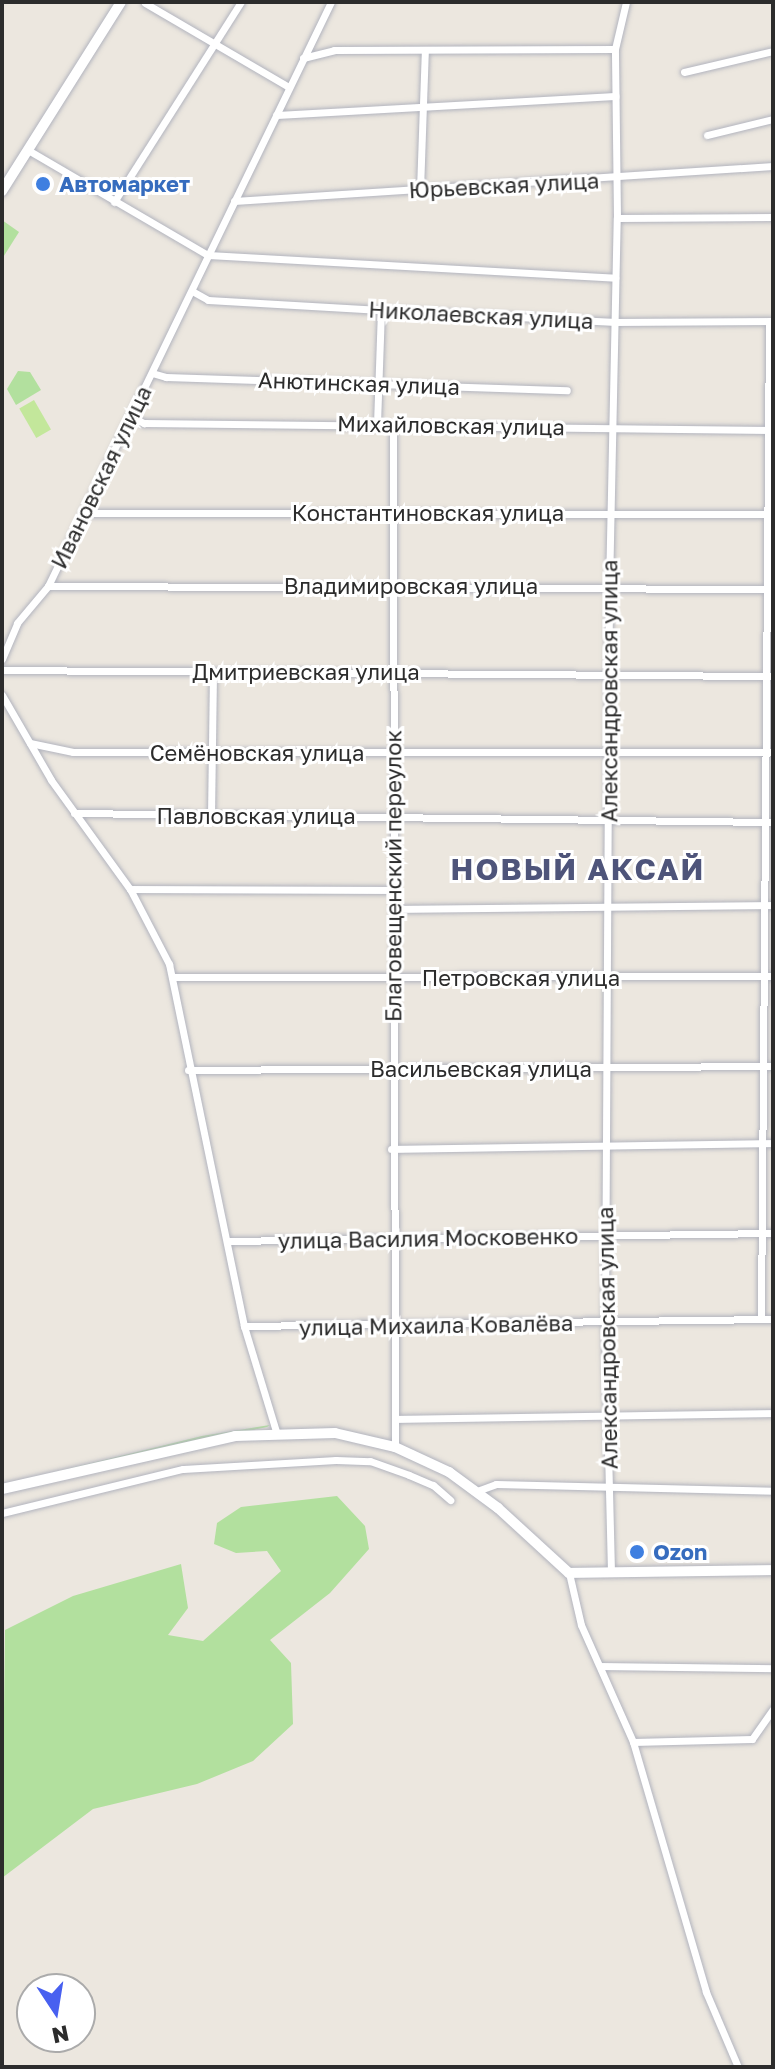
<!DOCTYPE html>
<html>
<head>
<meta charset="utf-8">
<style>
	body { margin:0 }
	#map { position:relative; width:775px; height:2069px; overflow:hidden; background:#ece7df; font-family:"Golos Text",sans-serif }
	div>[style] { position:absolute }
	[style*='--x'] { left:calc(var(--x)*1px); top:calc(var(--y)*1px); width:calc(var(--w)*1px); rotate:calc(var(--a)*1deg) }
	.green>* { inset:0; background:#b2e09e }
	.pitch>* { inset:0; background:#c3e79b; transform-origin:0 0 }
	.roads { filter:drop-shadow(0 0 2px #b2b4be) drop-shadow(0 0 2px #b2b4be) }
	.street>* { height:7px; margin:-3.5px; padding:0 3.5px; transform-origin:3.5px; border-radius:3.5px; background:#fff }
	.secondary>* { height:10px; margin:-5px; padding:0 5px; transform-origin:5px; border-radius:5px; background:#fff }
	.dots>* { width:22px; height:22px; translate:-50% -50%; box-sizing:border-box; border:4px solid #fff; border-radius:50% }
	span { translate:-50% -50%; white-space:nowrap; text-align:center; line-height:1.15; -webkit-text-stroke:6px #fff; paint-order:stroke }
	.shop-label { font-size:22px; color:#366cbe; font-weight:700 }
	.left { translate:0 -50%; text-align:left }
	.street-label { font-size:22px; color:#2c2c2c }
	.district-label { font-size:30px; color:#4e547a; font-weight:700; letter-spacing:2px }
	.frame { position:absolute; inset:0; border:4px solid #2c2c2c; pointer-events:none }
	.north { position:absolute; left:16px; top:1973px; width:80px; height:80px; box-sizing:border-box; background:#fff; border:2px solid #ababab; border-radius:50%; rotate:168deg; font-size:22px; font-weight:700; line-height:32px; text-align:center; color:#2c2c2c }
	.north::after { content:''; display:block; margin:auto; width:28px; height:36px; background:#4860f0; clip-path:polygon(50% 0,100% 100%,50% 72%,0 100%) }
</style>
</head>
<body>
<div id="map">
	<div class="green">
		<div style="clip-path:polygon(2px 220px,19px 232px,2px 259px)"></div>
		<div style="clip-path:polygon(18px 371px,30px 372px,41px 390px,16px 405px,7px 389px)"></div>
		<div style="clip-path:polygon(270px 1425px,267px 1427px,2px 1485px,202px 1436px)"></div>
		<div style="clip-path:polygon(337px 1496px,365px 1526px,369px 1549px,330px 1593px,270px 1640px,291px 1663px,293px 1724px,253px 1761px,197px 1784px,93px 1809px,2px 1878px,5px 1630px,73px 1596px,181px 1564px,188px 1608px,168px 1635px,203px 1641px,281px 1571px,267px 1551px,236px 1553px,214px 1544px,217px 1523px,241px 1507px)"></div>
	</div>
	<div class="pitch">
		<div style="left:34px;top:400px;width:34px;height:17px;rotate:60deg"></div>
	</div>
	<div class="roads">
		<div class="street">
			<div style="--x:145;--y:3;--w:167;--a:30.3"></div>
			<div style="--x:303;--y:58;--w:32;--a:-14"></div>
			<div style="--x:334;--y:50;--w:281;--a:-0.2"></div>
			<div style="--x:684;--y:72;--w:91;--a:-13.3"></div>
			<div style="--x:276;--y:115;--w:340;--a:-3.2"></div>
			<div style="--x:707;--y:135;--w:68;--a:-13.6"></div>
			<div style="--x:28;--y:150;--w:208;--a:30.3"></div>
			<div style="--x:208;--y:255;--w:408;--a:3.2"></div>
			<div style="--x:420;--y:190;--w:140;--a:-88"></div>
			<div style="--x:234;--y:201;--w:540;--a:-3.72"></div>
			<div style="--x:114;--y:202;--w:237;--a:-57.6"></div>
			<div style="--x:617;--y:218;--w:156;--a:-0.4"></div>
			<div style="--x:192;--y:291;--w:18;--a:29"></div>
			<div style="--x:208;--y:300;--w:173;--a:3.3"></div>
			<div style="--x:381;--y:310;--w:235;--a:2.9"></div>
			<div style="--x:616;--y:322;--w:155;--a:-0.4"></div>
			<div style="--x:152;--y:373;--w:15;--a:16"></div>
			<div style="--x:166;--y:377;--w:401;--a:1.9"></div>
			<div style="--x:130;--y:416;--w:16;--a:27"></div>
			<div style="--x:144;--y:423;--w:627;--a:0.64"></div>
			<div style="--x:377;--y:424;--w:114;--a:-88"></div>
			<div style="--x:393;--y:425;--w:1022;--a:89.89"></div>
			<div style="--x:83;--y:513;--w:688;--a:0.08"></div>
			<div style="--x:48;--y:586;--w:725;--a:0.24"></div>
			<div style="--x:2;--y:659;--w:39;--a:-67"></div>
			<div style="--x:17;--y:623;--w:48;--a:-50"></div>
			<div style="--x:48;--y:586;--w:649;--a:-64.15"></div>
			<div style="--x:2;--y:670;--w:771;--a:0.45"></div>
			<div style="--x:2;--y:695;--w:98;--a:60"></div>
			<div style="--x:51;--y:780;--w:135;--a:54.1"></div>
			<div style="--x:130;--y:889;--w:85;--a:62.5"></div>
			<div style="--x:169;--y:964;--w:370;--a:78.3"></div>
			<div style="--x:244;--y:1326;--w:110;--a:73.1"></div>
			<div style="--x:30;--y:743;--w:44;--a:11.8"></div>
			<div style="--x:73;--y:752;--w:700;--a:0"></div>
			<div style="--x:74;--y:813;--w:699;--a:0.74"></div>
			<div style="--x:211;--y:816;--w:144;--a:-89.2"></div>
			<div style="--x:130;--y:889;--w:263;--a:0.2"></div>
			<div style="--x:393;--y:909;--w:380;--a:-0.6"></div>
			<div style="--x:173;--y:977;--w:600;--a:-0.1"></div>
			<div style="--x:188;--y:1070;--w:585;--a:-0.39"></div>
			<div style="--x:391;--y:1149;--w:382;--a:-0.9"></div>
			<div style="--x:227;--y:1241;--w:546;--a:-0.84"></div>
			<div style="--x:761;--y:1319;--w:998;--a:-89.54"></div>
			<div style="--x:244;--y:1326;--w:529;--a:-0.76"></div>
			<div style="--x:395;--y:1419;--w:378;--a:-0.9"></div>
			<div style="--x:477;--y:1491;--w:20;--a:-20"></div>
			<div style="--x:496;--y:1484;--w:277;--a:1.4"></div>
			<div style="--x:2;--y:1513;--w:186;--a:-13.7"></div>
			<div style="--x:183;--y:1469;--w:153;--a:-3.4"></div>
			<div style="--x:336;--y:1460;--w:34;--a:2"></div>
			<div style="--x:370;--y:1461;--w:41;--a:19.7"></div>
			<div style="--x:409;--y:1475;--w:26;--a:23"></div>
			<div style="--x:433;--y:1485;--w:23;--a:41"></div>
			<div style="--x:611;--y:1572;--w:249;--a:-91.4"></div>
			<div style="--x:605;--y:1323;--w:735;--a:-89.69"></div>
			<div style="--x:609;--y:588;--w:370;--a:-88.8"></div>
			<div style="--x:617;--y:218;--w:169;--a:-90.7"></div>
			<div style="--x:615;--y:49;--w:48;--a:-76.8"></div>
			<div style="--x:569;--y:1573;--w:53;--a:77"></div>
			<div style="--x:581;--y:1625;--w:128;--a:66"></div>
			<div style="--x:633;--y:1742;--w:260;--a:73.7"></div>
			<div style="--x:706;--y:1992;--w:82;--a:66.9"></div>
			<div style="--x:602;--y:1666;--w:171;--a:0.7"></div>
			<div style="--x:633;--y:1742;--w:119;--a:-1.4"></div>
			<div style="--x:752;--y:1739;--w:37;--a:-55"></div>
		</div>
		<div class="secondary">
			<div style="--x:2;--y:191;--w:223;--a:-57.8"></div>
			<div style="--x:2;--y:1489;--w:239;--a:-12.8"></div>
			<div style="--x:235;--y:1436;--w:100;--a:-1.7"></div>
			<div style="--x:335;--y:1433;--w:62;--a:13.1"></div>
			<div style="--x:395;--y:1447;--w:60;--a:24.8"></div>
			<div style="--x:449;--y:1472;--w:61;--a:36.3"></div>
			<div style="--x:498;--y:1508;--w:96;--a:42.5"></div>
			<div style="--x:569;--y:1573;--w:204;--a:-0.8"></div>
		</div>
	</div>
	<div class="dots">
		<div style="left:43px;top:184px;background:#3f7fe0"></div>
		<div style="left:637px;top:1552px;background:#3f7fe0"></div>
	</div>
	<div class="shop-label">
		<span class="left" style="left:59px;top:184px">Автомаркет</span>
		<span class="left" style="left:653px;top:1552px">Ozon</span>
	</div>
	<div class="street-label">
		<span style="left:504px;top:185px;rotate:-3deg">Юрьевская улица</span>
		<span style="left:481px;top:315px;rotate:3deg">Николаевская улица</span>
		<span style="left:359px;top:383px;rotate:2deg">Анютинская улица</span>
		<span style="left:451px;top:425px;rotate:1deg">Михайловская улица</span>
		<span style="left:101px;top:477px;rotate:-64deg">Ивановская улица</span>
		<span style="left:428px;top:513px">Константиновская улица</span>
		<span style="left:411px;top:586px">Владимировская улица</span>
		<span style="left:306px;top:672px">Дмитриевская улица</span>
		<span style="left:609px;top:691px;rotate:-90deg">Александровская улица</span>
		<span style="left:257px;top:753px">Семёновская улица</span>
		<span style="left:256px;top:816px">Павловская улица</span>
		<span style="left:393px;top:876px;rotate:-90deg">Благовещенский переулок</span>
		<span style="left:521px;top:978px">Петровская улица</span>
		<span style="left:481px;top:1069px">Васильевская улица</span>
		<span style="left:428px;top:1238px;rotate:-1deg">улица Василия Московенко</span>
		<span style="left:436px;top:1325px;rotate:-1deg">улица Михаила Ковалёва</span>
		<span style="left:607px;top:1338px;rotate:-91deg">Александровская улица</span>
	</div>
	<div class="district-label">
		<span style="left:578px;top:869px">НОВЫЙ АКСАЙ</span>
	</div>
	<div class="frame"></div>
	<div class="north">N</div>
</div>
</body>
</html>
